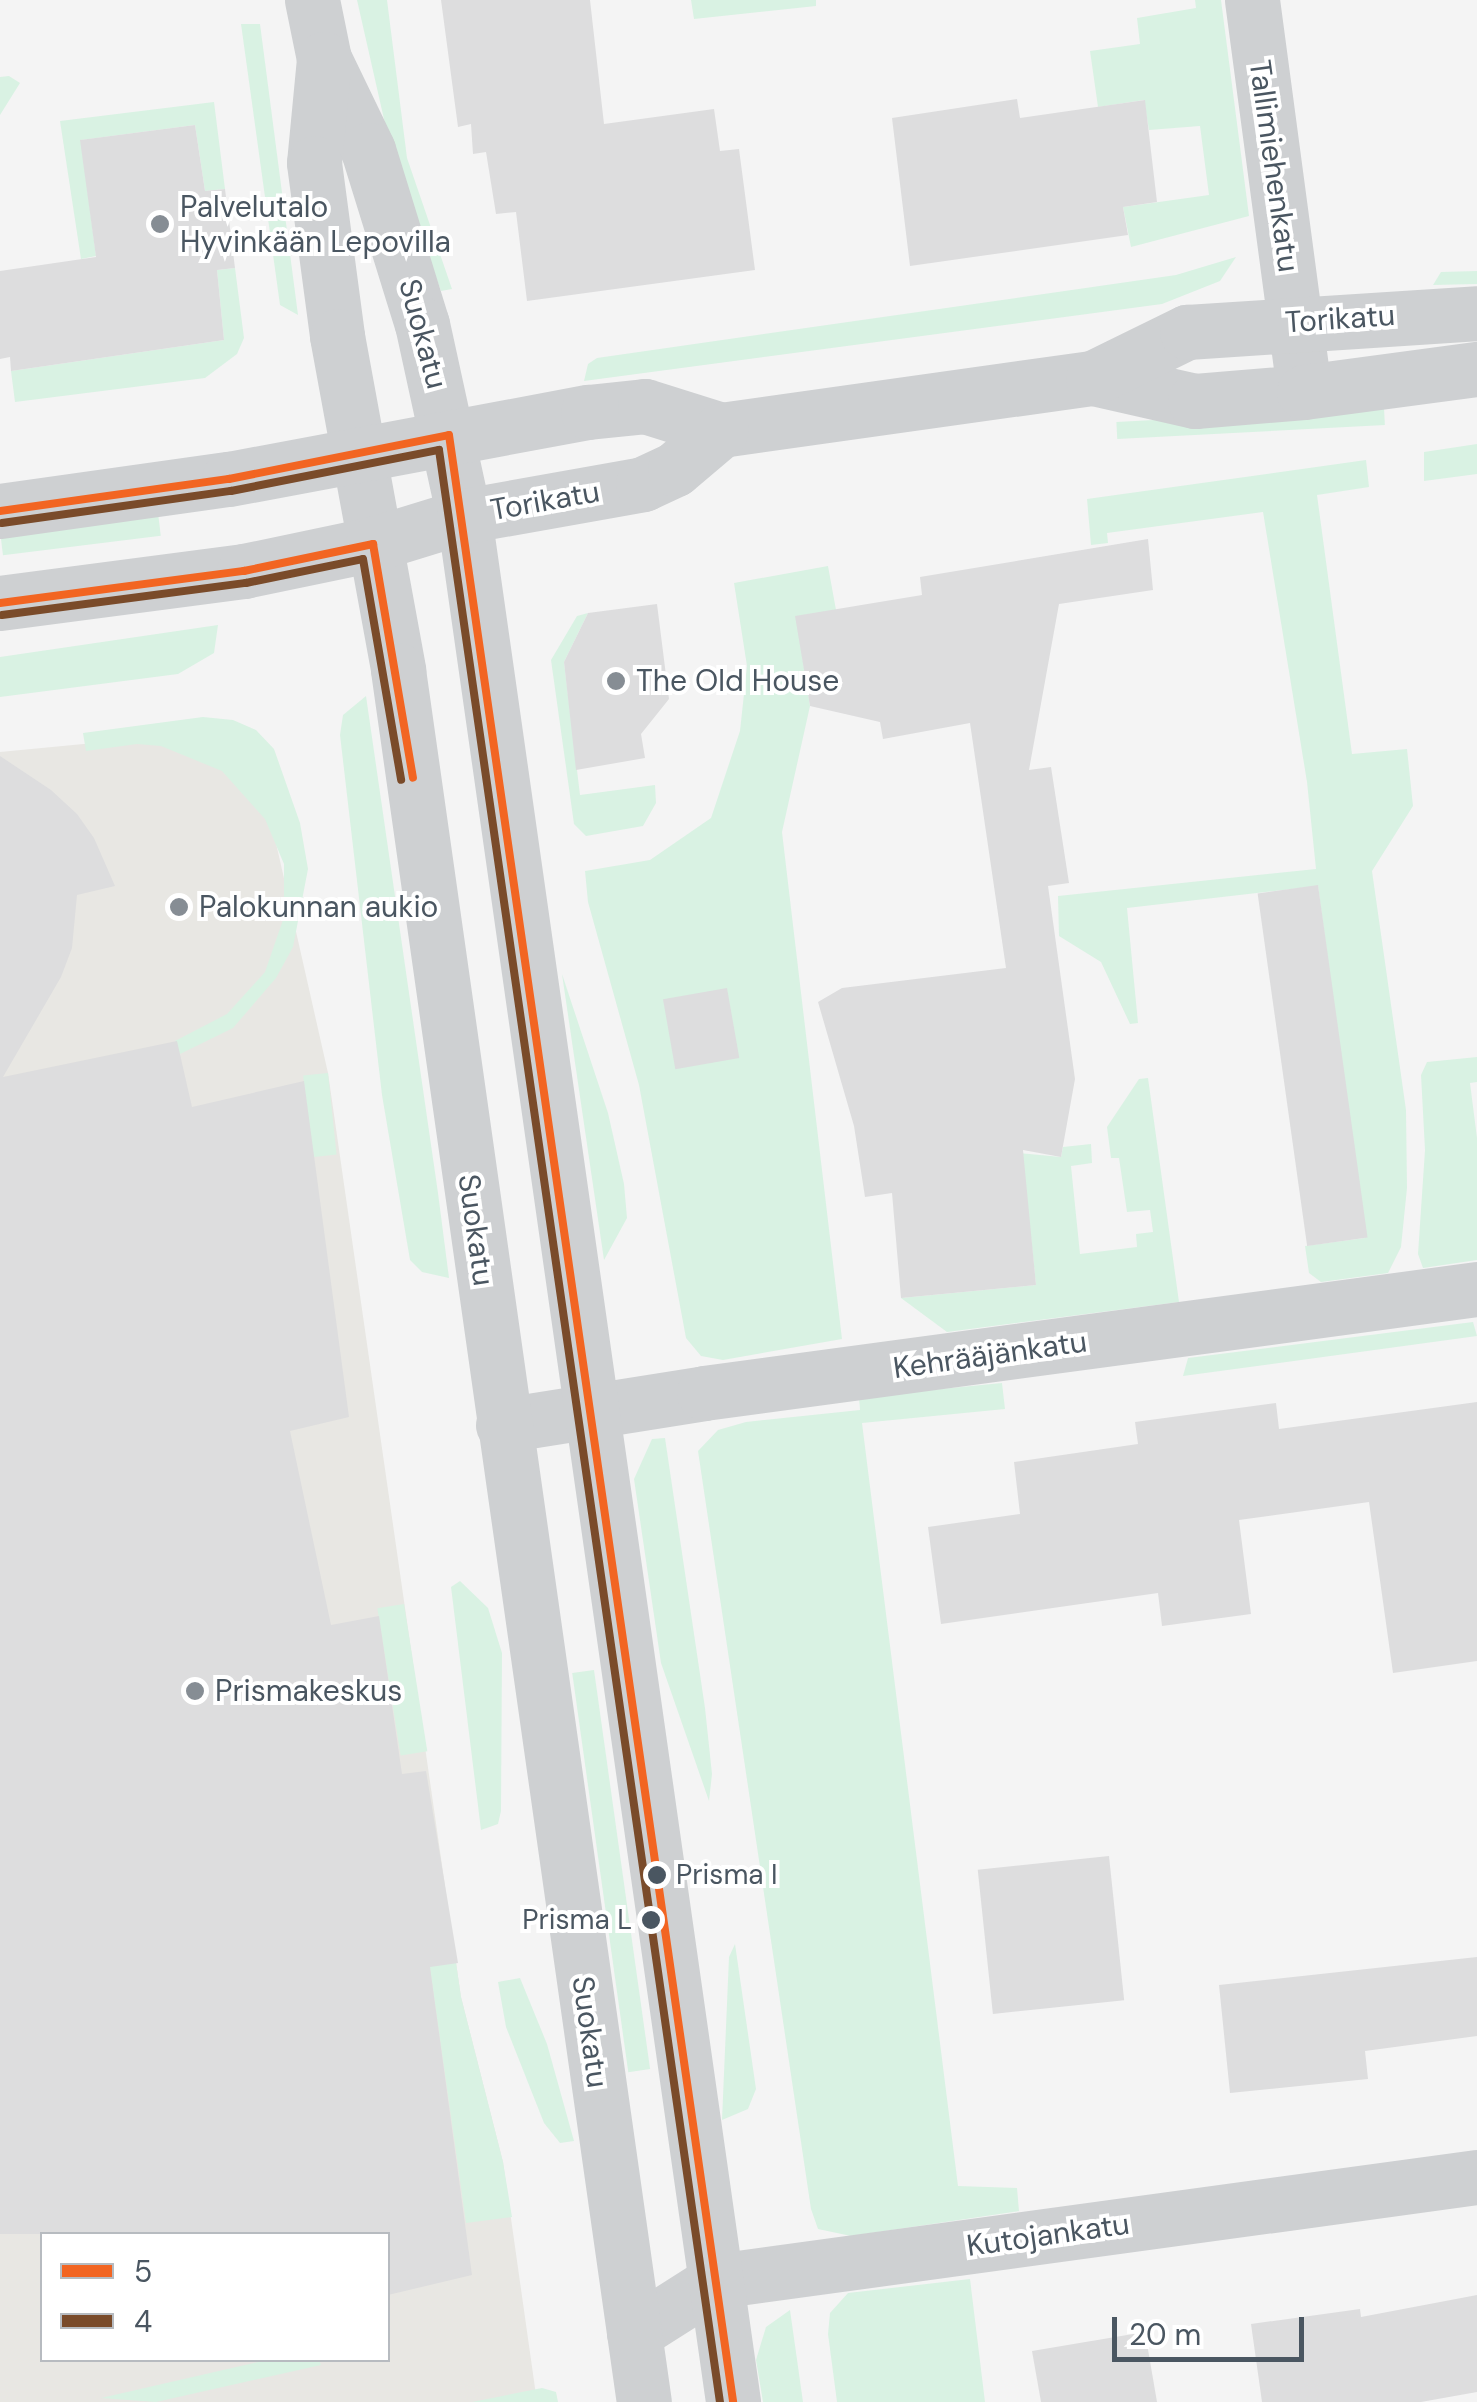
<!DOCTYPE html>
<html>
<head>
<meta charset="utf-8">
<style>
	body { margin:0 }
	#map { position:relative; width:1477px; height:2402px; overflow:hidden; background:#f4f4f4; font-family:"DM Sans",sans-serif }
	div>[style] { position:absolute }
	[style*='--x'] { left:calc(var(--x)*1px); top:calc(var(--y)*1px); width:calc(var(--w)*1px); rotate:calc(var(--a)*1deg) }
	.commercial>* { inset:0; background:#e8e7e3 }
	.green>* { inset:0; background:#d9f2e3; transform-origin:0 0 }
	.building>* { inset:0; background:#ddddde; transform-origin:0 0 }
	.minor>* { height:55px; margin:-27.5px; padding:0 27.5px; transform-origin:27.5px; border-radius:27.5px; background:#ced0d2 }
	.tertiary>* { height:55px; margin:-27.5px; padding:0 27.5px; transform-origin:27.5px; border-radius:27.5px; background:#ced0d2 }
	.bus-1>* { height:8px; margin:-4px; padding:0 4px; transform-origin:4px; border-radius:4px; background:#f26522 }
	.bus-2>* { height:8px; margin:-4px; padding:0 4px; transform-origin:4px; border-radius:4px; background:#7a4b2a }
	.dots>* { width:28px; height:28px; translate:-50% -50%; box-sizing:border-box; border:5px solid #fff; border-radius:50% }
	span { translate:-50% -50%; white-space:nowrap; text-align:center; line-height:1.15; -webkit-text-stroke:8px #fff; paint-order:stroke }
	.bus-label { font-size:28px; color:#4a5661 }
	.left { translate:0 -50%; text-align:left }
	.right { translate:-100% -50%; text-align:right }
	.street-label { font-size:30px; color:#4a5661 }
	.poi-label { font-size:30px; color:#4a5661 }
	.legend { position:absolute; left:40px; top:2232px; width:350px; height:130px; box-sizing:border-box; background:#fff; border:2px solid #b7bbc0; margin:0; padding:12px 18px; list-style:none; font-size:30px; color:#4a5661 }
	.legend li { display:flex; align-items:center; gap:20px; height:50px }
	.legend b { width:50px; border:2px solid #b7bbc0 }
	.scale { position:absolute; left:1112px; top:2317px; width:192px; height:45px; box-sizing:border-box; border:5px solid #4a5661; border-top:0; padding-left:12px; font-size:30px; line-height:35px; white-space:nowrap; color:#4a5661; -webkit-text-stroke:8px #fff; paint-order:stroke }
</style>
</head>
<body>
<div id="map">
	<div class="commercial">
		<div style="clip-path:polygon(evenodd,250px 728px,328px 1073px,461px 1997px,503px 2162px,537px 2402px,0 2402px,0 752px,250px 728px,42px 2234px,388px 2234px,388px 2360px,42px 2360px,42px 2234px)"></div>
	</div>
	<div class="green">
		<div style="clip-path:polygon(357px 0,387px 0,407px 158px,452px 289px,441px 291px,393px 159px)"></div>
		<div style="clip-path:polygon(691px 0,816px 0,816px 6px,694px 19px)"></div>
		<div style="clip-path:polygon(1195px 0,1221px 0,1249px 216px,1131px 247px,1123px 207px,1209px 195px,1200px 126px,1149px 130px,1144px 100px,1098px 107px,1090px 51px,1140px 44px,1137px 18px,1196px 8px)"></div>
		<div style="clip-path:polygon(241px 24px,260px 24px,298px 315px,280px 305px)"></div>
		<div style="clip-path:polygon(9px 76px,20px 83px,0 115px,0 77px)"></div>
		<div style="clip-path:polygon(214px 102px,225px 189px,205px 191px,195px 125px,81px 140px,96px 256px,81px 259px,60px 121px)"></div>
		<div style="clip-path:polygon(1236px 257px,1220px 281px,1162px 304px,584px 381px,588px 364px,597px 358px,1176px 275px)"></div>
		<div style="clip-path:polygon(235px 268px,244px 338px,237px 354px,205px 378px,15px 402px,11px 371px,224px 340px,217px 270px)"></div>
		<div style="clip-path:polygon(1477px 271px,1477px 284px,1433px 285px,1441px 272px)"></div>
		<div style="left:1384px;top:408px;width:17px;height:268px;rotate:87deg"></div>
		<div style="clip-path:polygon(1477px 444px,1477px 474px,1424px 481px,1424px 452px)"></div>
		<div style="clip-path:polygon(1366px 460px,1369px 487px,1317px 495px,1352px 754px,1407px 749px,1413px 806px,1372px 871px,1406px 1110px,1407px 1188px,1401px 1247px,1388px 1273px,1321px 1282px,1309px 1273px,1305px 1246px,1365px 1238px,1318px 886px,1127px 908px,1138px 1023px,1130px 1024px,1101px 962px,1059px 936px,1058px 896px,1316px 869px,1307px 782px,1263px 512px,1107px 533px,1108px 543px,1091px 545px,1087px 499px)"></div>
		<div style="left:158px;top:513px;width:23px;height:159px;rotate:83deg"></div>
		<div style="clip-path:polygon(828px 566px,836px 610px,796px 617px,810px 706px,782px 832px,842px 1339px,723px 1360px,701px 1356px,686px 1338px,639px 1085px,588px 902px,585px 871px,650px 860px,711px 818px,740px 731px,747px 666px,734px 583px)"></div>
		<div style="clip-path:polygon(588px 613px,564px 662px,580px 795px,655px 785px,656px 803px,643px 826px,586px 836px,574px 824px,551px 660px,577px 616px)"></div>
		<div style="clip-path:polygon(218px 625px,214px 653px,178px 674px,0 697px,0 657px)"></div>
		<div style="clip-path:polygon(366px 696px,438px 1193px,449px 1278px,422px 1272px,410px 1260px,382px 1095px,340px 735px,343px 715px)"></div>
		<div style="clip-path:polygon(203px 717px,233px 720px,256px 730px,274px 749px,300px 823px,308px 869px,293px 947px,276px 978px,233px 1028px,180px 1054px,175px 1041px,227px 1014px,265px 972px,284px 917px,284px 864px,265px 819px,222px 771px,161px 746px,137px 744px,86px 751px,83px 733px)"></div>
		<div style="clip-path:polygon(562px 974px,608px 1113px,624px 1184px,627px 1218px,604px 1260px)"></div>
		<div style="clip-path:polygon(1477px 1057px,1477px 1082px,1470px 1083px,1477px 1138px,1477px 1260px,1423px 1268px,1418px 1254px,1425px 1150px,1421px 1075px,1427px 1062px)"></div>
		<div style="left:328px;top:1073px;width:82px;height:25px;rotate:84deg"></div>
		<div style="clip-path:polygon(1148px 1078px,1179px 1302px,947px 1332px,901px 1298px,1036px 1285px,1031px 1238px,1007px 1152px,1061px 1157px,1063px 1147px,1091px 1144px,1092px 1163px,1071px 1166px,1080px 1254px,1137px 1247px,1136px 1234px,1153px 1232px,1150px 1210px,1127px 1212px,1119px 1158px,1111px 1158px,1107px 1127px,1139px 1079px)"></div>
		<div style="clip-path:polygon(1473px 1322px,1477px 1336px,1183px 1376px,1188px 1358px)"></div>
		<div style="clip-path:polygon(1002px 1383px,1005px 1409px,862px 1423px,958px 2186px,1017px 2188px,1019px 2211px,851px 2236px,818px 2229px,811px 2209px,698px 1451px,718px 1430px,746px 1422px,860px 1410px,859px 1397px)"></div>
		<div style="clip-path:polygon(665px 1438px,705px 1708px,712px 1774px,709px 1801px,661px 1663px,634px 1479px,652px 1439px)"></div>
		<div style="clip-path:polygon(460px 1581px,488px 1608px,502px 1653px,501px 1811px,498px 1824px,481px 1830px,451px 1587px)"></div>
		<div style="left:404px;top:1604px;width:149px;height:27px;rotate:81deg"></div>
		<div style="left:594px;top:1670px;width:403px;height:22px;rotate:82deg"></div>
		<div style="clip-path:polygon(447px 1901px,461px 1997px,503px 2162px,512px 2217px,466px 2223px,421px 1904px)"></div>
		<div style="clip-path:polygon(735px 1944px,756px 2089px,748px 2109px,722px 2120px,729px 1957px)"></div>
		<div style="clip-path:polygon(520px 1978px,547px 2044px,574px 2141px,560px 2143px,544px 2123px,506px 2027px,498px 1982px)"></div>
		<div style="clip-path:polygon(970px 2279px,985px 2402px,837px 2402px,828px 2334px,830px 2313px,848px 2293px)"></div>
		<div style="clip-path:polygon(790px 2310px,803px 2402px,763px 2402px,756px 2360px,766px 2327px)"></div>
		<div style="clip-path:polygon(267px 2360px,319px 2360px,321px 2365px,156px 2402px,101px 2398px)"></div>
		<div style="clip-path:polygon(542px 2388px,556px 2392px,558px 2402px,472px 2402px)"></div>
	</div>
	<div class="building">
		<div style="clip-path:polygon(441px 0,590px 0,604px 124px,714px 109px,720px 151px,739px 149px,755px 270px,527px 301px,516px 212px,496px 214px,486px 152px,473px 154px,471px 124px,458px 127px)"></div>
		<div style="clip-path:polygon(1017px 99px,1020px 118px,1145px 100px,1157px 202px,1123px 207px,1128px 235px,910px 266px,892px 118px)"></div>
		<div style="clip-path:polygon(195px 125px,205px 191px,225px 189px,235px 268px,217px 270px,224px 340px,11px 371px,10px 357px,0 359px,0 271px,96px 257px,80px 140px)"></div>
		<div style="clip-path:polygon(1148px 539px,1153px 590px,1059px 604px,1029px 770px,1051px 767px,1069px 883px,1048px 886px,1075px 1079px,1061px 1157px,1023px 1150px,1036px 1285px,901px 1298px,892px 1193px,865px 1197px,854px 1126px,818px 1002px,842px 988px,1006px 968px,970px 723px,883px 739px,880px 722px,810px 706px,795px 616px,922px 595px,920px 577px)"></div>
		<div style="clip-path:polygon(657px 604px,669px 699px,641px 734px,645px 758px,576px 770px,564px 662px,588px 613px)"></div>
		<div style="clip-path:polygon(0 756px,51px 790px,77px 814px,94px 838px,115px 886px,77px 895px,72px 948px,61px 977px,3px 1077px,177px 1041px,192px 1107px,304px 1081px,349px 1417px,290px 1431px,331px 1625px,379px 1616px,402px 1774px,426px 1771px,458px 1963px,430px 1967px,472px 2275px,388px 2295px,388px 2234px,0 2234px)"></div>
		<div style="left:1318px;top:885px;width:356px;height:61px;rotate:82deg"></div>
		<div style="left:727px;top:988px;width:71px;height:65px;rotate:80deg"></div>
		<div style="clip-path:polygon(1477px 1402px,1477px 1661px,1393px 1673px,1369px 1502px,1239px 1520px,1251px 1614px,1162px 1626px,1158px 1593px,941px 1624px,928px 1527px,1020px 1514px,1014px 1462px,1138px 1444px,1135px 1422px,1276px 1403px,1279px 1429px)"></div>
		<div style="left:1109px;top:1856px;width:145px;height:132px;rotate:84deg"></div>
		<div style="clip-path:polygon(1477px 1957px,1477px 2036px,1365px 2051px,1368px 2079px,1230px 2093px,1219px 1985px)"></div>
		<div style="clip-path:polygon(1477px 2295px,1477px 2392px,1421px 2402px,1262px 2402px,1251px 2324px,1360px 2309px,1361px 2317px)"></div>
		<div style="clip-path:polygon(1145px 2332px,1157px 2402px,1041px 2402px,1032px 2351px)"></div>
	</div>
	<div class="minor">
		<div style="--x:1252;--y:0;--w:395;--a:82.4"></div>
		<div style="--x:503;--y:1425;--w:204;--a:-9"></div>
		<div style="--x:704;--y:1393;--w:780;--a:-7.66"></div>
		<div style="--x:634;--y:2333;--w:97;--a:-32.4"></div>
		<div style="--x:716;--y:2281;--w:768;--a:-7.78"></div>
	</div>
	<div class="tertiary">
		<div style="--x:312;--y:0;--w:60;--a:78.5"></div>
		<div style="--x:324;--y:59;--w:101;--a:64.2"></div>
		<div style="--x:368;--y:150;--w:182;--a:72.8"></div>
		<div style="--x:422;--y:324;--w:197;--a:77.7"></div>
		<div style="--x:464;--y:516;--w:1905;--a:81.88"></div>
		<div style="--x:324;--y:59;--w:104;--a:95.5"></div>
		<div style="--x:314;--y:163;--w:175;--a:82.4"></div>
		<div style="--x:337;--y:336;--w:340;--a:79.6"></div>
		<div style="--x:398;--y:670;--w:1749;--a:81.92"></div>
		<div style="--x:1093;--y:378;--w:105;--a:12.7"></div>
		<div style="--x:1195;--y:401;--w:109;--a:-4.7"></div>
		<div style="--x:1304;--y:392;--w:175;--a:-7.6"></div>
		<div style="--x:0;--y:511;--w:231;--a:-8"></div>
		<div style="--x:229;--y:479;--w:365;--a:-10.6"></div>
		<div style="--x:588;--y:412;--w:57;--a:-6"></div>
		<div style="--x:645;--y:406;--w:80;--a:17.5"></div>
		<div style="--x:721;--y:430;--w:376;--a:-8"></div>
		<div style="--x:1093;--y:378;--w:105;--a:-26.1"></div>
		<div style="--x:1187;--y:332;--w:291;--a:-3.7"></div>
		<div style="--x:0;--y:603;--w:246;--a:-7.5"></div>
		<div style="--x:244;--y:571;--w:132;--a:-11.8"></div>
		<div style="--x:373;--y:544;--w:95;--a:-17.1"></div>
		<div style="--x:464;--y:516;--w:182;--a:-10.1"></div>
		<div style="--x:643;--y:484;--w:35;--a:-25"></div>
		<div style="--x:675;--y:469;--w:60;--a:-40.3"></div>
	</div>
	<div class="bus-1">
		<div style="--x:0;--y:511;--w:231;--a:-8"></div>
		<div style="--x:229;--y:479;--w:224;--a:-11.3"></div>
		<div style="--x:449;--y:435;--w:1987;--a:81.78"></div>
		<div style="--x:0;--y:603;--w:246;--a:-7.5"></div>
		<div style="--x:244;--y:571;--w:132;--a:-11.8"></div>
		<div style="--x:373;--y:544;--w:237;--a:80.3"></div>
	</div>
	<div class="bus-2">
		<div style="--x:2;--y:523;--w:231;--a:-8"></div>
		<div style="--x:231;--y:491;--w:212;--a:-11.2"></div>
		<div style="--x:439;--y:450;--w:1972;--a:81.81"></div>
		<div style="--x:2;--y:615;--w:246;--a:-7.5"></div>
		<div style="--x:246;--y:583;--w:119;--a:-11.6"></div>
		<div style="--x:363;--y:559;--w:224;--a:80.2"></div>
	</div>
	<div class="dots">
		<div style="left:160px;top:224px;background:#868d94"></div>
		<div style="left:616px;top:681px;background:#868d94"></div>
		<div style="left:179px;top:907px;background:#868d94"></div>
		<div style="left:195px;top:1691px;background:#868d94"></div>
		<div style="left:657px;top:1875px;background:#4a5661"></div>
		<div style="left:651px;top:1920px;background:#4a5661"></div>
	</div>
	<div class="bus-label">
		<span class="left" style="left:676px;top:1875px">Prisma I</span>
		<span class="right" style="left:632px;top:1920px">Prisma L</span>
	</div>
	<div class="street-label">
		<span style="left:1274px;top:166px;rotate:82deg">Tallimiehenkatu</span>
		<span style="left:1340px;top:319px;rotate:-4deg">Torikatu</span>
		<span style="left:423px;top:334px;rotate:75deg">Suokatu</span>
		<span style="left:545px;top:501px;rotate:-10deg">Torikatu</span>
		<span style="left:476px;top:1230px;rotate:82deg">Suokatu</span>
		<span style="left:990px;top:1355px;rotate:-8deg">Kehrääjänkatu</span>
		<span style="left:590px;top:2032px;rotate:82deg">Suokatu</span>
		<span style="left:1048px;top:2235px;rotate:-8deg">Kutojankatu</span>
	</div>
	<div class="poi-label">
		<span class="left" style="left:180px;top:224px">Palvelutalo<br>Hyvinkään Lepovilla</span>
		<span class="left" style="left:636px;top:681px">The Old House</span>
		<span class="left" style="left:199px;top:907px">Palokunnan aukio</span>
		<span class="left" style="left:215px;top:1691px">Prismakeskus</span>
	</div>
	<ul class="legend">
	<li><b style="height:12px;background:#f26522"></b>5</li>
	<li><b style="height:12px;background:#7a4b2a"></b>4</li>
	</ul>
	<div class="scale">20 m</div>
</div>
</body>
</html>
